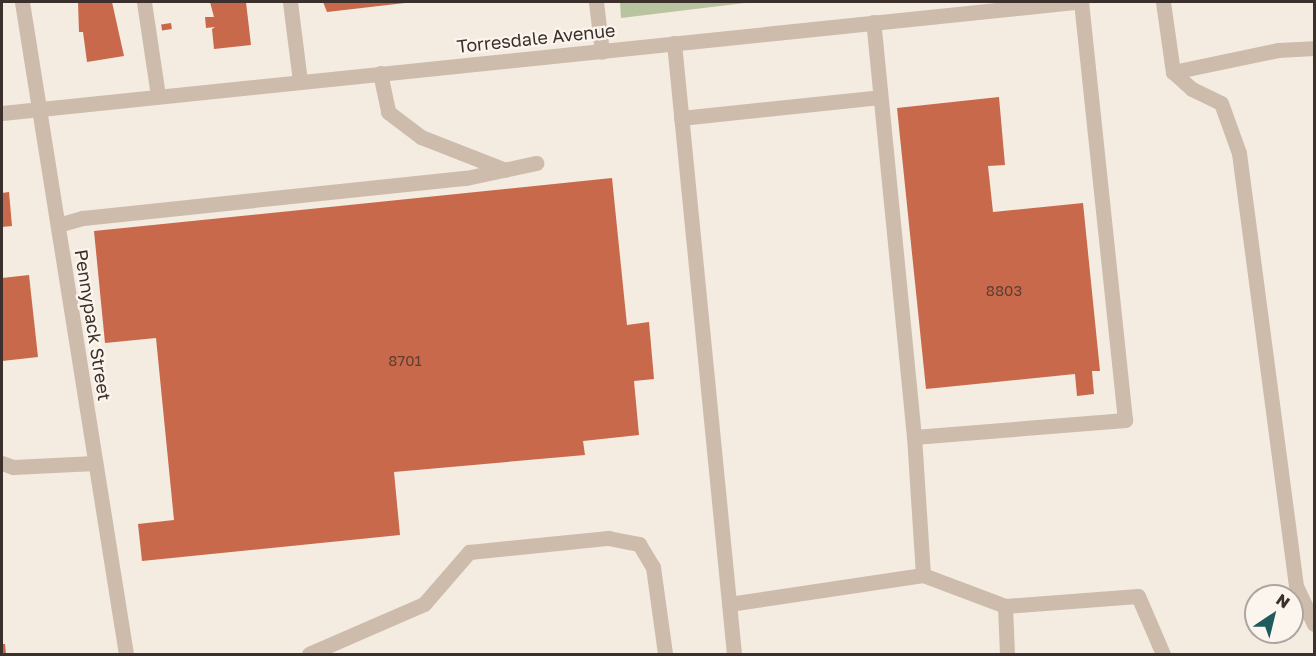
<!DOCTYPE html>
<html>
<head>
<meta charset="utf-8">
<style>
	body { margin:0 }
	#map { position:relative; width:1316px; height:656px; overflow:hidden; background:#f4ebe1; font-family:"Golos Text",sans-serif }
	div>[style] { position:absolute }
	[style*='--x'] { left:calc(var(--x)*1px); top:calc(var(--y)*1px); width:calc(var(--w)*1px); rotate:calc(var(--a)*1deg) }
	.green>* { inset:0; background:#b8c4a0 }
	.building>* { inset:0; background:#c8694b; transform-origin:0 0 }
	.minor>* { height:15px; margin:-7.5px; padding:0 7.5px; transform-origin:7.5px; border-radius:7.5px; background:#cdbbac }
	span { translate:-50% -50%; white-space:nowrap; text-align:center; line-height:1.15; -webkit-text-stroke:4.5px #fbf5ee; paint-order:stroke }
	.number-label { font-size:15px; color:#5e3e33 }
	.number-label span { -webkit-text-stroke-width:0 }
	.street-label { font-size:18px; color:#3b302b }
	.frame { position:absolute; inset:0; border:3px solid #3b302b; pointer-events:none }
	.north { position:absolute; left:1244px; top:584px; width:60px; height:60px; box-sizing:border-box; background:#fbf5ee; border:2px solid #aea6a0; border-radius:50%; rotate:35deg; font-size:16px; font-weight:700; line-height:24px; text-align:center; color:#3b302b }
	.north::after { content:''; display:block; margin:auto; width:21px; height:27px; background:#1f5a5e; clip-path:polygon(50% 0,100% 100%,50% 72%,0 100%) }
</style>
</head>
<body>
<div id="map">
	<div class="green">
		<div style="clip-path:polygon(620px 2px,753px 2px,621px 18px)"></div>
	</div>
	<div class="building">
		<div style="clip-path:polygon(78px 2px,112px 2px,124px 56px,87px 62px,83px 32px,79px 32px)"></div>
		<div style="clip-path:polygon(210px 2px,246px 2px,251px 45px,214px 49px,212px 29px,215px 27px,206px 28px,205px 17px,214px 17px)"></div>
		<div style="clip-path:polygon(323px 2px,405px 2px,405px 3px,327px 12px)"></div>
		<div style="left:171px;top:23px;width:6px;height:10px;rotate:81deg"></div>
		<div style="clip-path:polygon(999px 97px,1005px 165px,988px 166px,993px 212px,1083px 203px,1100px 371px,1092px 371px,1094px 394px,1077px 396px,1075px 374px,926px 389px,897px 108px)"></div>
		<div style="clip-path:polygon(612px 178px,627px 325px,649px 322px,654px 379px,634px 381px,639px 435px,583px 441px,585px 455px,394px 472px,400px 535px,142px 561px,138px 524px,174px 520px,156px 338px,105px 343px,94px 231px)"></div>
		<div style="clip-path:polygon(9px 192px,12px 226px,2px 227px,2px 193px)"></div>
		<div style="clip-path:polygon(29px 275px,38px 357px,2px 361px,2px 278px)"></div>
		<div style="clip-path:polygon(2px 644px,5px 644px,6px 654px,2px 654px)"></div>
	</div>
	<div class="minor">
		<div style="--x:22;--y:2;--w:660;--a:80.94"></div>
		<div style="--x:144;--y:2;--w:95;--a:81.5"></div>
		<div style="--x:290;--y:2;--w:80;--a:82.8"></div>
		<div style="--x:596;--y:2;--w:50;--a:83.2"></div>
		<div style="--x:1163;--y:2;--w:71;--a:81.9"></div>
		<div style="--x:1173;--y:72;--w:25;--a:42"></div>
		<div style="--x:1192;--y:89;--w:32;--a:26"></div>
		<div style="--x:1221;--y:103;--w:53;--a:70.2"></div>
		<div style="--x:1239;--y:153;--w:437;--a:82.5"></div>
		<div style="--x:1296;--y:586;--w:42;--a:64.7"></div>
		<div style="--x:674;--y:43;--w:614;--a:84.39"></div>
		<div style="--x:1173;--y:72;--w:107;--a:-11.8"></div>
		<div style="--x:1278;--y:50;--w:36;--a:-3"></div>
		<div style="--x:380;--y:73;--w:40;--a:78"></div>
		<div style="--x:388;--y:112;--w:41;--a:37.1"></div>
		<div style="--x:421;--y:137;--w:90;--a:21.4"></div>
		<div style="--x:2;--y:113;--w:1078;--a:-5.91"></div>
		<div style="--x:681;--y:118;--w:200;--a:-6"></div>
		<div style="--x:58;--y:225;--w:26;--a:-16"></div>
		<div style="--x:83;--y:218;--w:385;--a:-6"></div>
		<div style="--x:466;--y:178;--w:72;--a:-12.1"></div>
		<div style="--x:914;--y:437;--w:212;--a:-4.6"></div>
		<div style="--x:1125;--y:420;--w:420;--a:-96"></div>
		<div style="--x:2;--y:463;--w:12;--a:20"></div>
		<div style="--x:13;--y:467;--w:82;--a:-2.8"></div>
		<div style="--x:923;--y:575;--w:88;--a:20.7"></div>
		<div style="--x:1005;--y:606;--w:133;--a:-4.3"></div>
		<div style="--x:1138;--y:596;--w:63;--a:66.7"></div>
		<div style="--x:729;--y:604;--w:196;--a:-8.5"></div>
		<div style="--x:923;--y:575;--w:138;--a:-93.7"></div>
		<div style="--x:914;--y:437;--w:417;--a:-95.6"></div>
		<div style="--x:1005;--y:606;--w:48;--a:87.6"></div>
		<div style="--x:309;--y:654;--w:125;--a:-23.5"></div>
		<div style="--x:424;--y:604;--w:69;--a:-49.1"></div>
		<div style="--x:469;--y:552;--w:140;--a:-5.8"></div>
		<div style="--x:608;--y:538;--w:32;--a:11"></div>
		<div style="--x:639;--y:544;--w:27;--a:59"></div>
		<div style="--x:653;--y:567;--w:88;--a:82.1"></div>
	</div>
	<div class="number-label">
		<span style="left:1004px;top:291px">8803</span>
		<span style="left:405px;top:361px">8701</span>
	</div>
	<div class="street-label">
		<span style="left:536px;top:38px;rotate:-6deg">Torresdale Avenue</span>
		<span style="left:93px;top:325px;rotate:81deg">Pennypack Street</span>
	</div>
	<div class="frame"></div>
	<div class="north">N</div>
</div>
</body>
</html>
